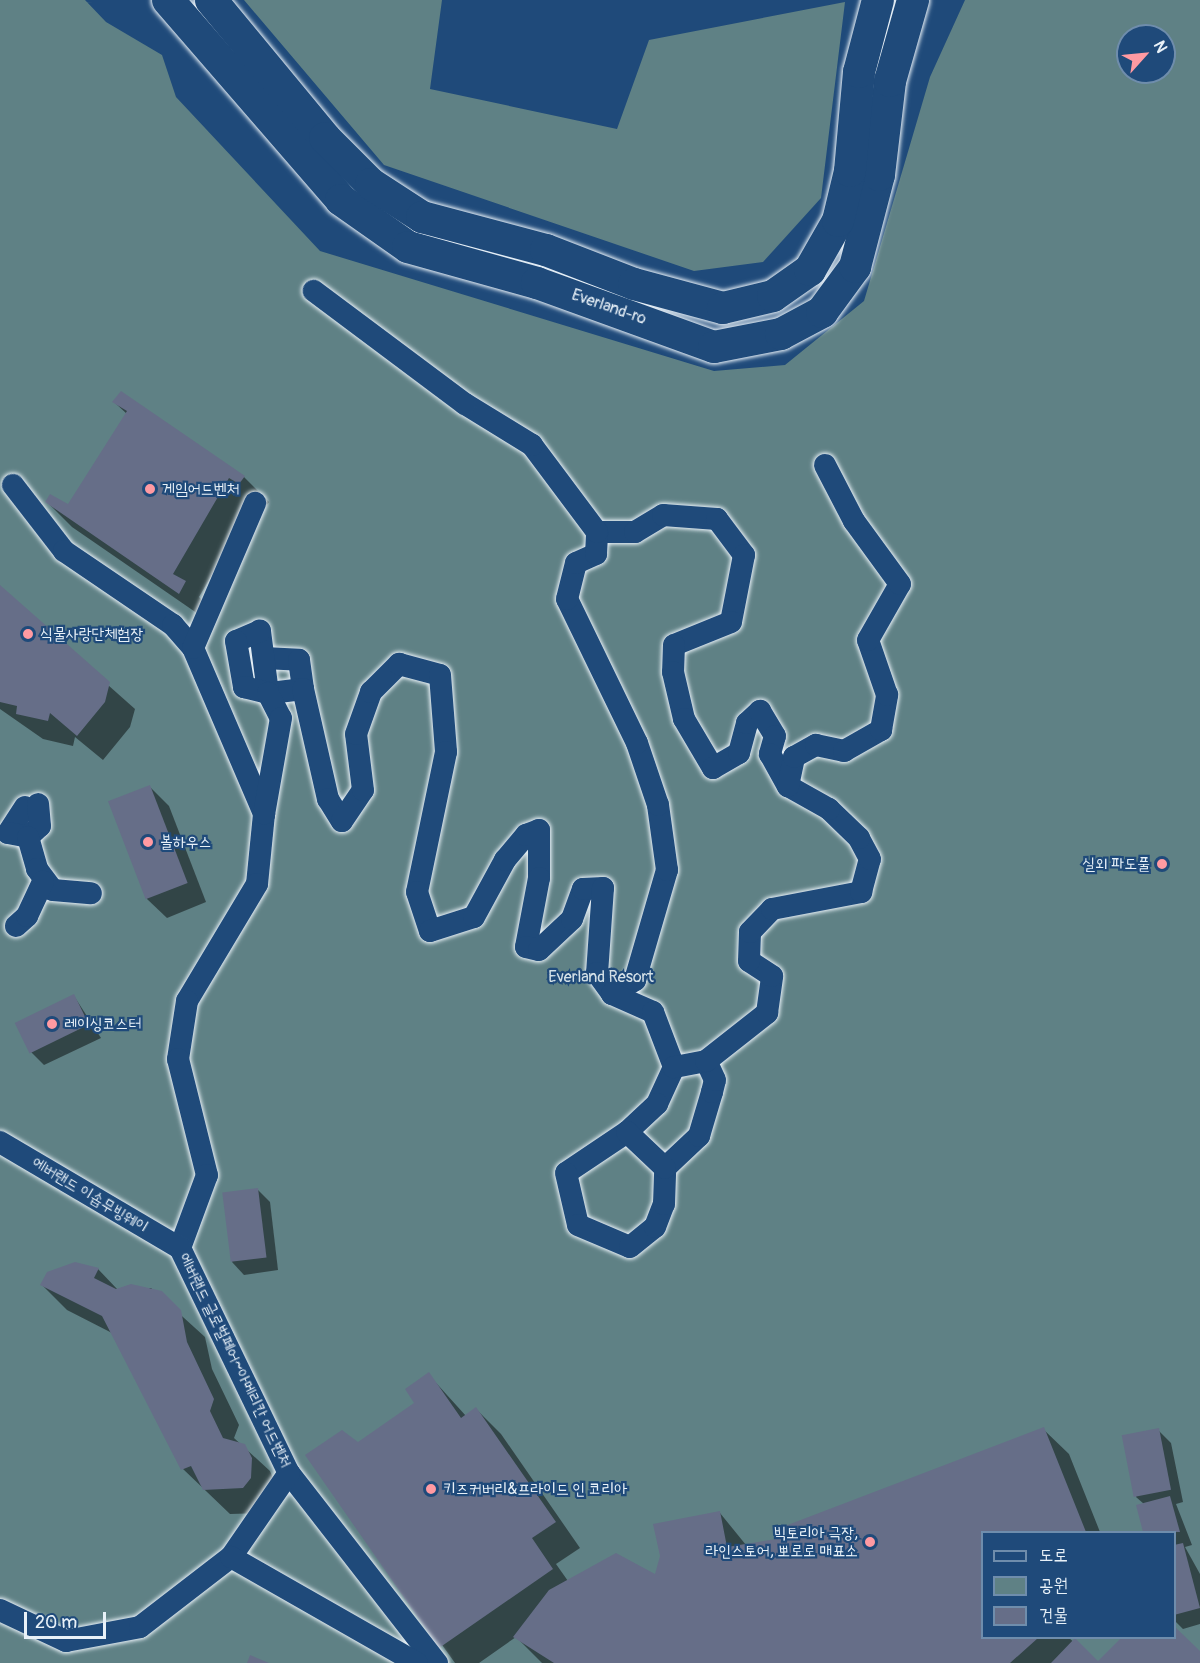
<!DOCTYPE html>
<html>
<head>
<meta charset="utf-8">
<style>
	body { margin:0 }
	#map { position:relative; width:1200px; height:1663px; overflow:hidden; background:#1f4a7a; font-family:Pangolin,"Poor Story",sans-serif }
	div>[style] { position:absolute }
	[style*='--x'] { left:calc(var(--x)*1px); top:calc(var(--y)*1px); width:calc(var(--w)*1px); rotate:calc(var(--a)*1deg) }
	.green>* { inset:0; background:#5f8185 }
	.shadow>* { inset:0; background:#0007 }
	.building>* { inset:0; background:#666e88; transform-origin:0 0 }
	.roads { filter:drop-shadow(0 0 2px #e8f1f8) drop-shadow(0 0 2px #e8f1f8) }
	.street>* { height:22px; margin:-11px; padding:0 11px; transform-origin:11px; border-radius:11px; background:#1f4a7a }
	.secondary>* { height:32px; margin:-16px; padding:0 16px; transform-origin:16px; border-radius:16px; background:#1f4a7a }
	.dots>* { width:16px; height:16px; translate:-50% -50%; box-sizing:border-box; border:3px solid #1f4a7a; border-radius:50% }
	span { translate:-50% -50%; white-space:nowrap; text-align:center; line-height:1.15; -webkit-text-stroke:4.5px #1f4a7a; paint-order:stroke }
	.street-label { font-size:16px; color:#e8f1f8 }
	.poi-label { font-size:16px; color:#e8f1f8 }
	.left { translate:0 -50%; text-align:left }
	.right { translate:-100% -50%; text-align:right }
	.park-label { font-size:16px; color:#d3e0e7 }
	.legend { position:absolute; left:981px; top:1531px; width:195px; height:108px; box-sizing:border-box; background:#1f4a7a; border:2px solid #6f8dac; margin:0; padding:8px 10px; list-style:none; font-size:18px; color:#e8f1f8 }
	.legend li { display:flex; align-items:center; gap:12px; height:30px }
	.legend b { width:30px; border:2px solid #6f8dac }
	.north { position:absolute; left:1116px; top:24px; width:60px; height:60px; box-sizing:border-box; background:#1f4a7a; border:2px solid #6f8dac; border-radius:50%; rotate:63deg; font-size:16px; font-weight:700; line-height:24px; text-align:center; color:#e8f1f8 }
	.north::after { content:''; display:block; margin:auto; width:21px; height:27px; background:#ff9aa2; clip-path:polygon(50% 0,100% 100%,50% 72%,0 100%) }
	.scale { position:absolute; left:24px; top:1612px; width:82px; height:27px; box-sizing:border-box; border:3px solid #e8f1f8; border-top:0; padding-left:8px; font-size:18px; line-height:21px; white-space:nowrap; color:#e8f1f8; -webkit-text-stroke:4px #1f4a7a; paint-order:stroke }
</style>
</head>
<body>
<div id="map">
	<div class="green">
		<div style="clip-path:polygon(evenodd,0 0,85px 0,106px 22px,162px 55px,176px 97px,320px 251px,714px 371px,785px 365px,864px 301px,930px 77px,965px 0,1200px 0,1200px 1663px,0 1663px,0 0,1128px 36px,1164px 36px,1164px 72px,1128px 72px,1128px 36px,0 0,982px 1532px,1174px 1532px,1174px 1638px,982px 1638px,982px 1532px)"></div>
		<div style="clip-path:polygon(244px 0,442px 0,430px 89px,617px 129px,649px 40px,845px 2px,821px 198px,763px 262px,694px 271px,384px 165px)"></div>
	</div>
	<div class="shadow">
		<div style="clip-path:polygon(114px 402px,244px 477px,269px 502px,264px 509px,255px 502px,199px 597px,210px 608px,204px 618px,72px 527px,47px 502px,68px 506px,127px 414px)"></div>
		<div style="clip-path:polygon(0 589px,135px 709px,130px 727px,103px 760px,75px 737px,73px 746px,43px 739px,0 709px)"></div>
		<div style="clip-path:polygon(150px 787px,169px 806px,206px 902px,167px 918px,147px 899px,110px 803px)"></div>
		<div style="clip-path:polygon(74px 996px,101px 1038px,44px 1065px,31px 1052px)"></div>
		<div style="clip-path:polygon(257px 1189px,270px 1202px,278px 1270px,244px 1275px,232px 1262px)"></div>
		<div style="clip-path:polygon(98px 1269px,118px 1290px,151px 1288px,205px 1337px,212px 1369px,239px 1425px,234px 1438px,270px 1471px,276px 1485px,268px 1513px,230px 1514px,183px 1469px,112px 1333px,67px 1310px,42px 1285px)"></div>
		<div style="clip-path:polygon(428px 1374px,466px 1416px,476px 1409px,501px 1434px,580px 1548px,556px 1564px,568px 1581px,656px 1576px,720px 1513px,746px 1545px,791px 1538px,1043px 1429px,1069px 1454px,1100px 1532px,982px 1532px,982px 1638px,1069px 1638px,1098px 1663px,1123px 1638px,1174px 1638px,1200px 1654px,1200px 1663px,542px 1663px,516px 1637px,479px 1663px,455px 1663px,307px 1456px,358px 1444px,416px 1403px)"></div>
		<div style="clip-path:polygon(1158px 1430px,1171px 1443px,1183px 1502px,1176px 1504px,1192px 1545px,1185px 1547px,1200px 1574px,1200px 1624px,1183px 1629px,1174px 1620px,1174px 1532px,1145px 1532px,1138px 1506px,1144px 1504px,1136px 1497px)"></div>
	</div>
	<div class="building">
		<div style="clip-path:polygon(121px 391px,245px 476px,239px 484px,229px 478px,173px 574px,186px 581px,179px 594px,45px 502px,50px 494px,68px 504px,127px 411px,112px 402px)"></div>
		<div style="clip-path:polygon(0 585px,110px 682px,105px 702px,77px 736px,50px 713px,48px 721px,16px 714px,17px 706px,0 702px)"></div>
		<div style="left:150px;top:785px;width:105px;height:45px;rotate:69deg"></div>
		<div style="left:74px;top:994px;width:34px;height:66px;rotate:64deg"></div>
		<div style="left:258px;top:1188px;width:70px;height:36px;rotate:83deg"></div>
		<div style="clip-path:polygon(75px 1262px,99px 1268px,94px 1278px,116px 1289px,131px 1284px,162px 1291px,181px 1310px,187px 1342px,214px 1399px,210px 1411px,223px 1438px,245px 1444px,252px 1458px,251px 1478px,243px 1488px,203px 1490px,191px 1466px,181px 1470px,102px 1316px,40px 1285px,47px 1272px)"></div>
		<div style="clip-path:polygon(429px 1372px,461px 1418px,476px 1407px,556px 1522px,532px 1538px,553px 1569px,439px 1648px,305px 1455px,342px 1430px,358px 1442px,414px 1403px,405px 1389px)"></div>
		<div style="clip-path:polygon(1044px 1427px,1086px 1532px,982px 1532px,982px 1638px,1038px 1638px,1010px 1663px,554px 1663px,513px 1637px,549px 1590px,616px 1553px,655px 1574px,660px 1556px,653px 1524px,720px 1511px,727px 1547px,789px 1537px,785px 1526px)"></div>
		<div style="left:1159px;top:1428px;width:63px;height:38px;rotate:79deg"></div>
		<div style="clip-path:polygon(1170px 1496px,1180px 1532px,1143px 1532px,1136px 1505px)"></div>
		<div style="clip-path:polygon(1183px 1543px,1200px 1608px,1174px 1615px,1174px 1545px)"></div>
		<div style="clip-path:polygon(1174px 1626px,1200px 1651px,1200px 1663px,1051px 1663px,1075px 1638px,1098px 1661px,1121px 1638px,1174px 1638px)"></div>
		<div style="clip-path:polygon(250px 1655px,269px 1663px,247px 1663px)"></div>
	</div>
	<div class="roads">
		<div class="street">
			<div style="--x:13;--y:485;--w:83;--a:52.3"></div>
			<div style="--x:64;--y:551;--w:132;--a:34.2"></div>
			<div style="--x:173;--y:625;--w:30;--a:49"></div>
			<div style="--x:193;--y:648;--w:181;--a:66.8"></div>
			<div style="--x:264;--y:814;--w:70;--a:95.7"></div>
			<div style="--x:257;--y:884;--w:136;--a:120.9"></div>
			<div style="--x:187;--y:1001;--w:59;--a:98.8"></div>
			<div style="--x:178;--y:1059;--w:120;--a:76"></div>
			<div style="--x:207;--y:1175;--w:78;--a:110.3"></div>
			<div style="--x:180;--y:1248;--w:250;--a:64.2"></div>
			<div style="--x:289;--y:1473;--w:241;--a:52.1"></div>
			<div style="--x:597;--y:532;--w:38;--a:0"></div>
			<div style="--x:635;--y:532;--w:33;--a:-31"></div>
			<div style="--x:663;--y:515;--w:54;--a:4.2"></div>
			<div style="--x:717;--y:519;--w:45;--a:53.1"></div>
			<div style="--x:744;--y:555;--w:68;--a:101"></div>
			<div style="--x:731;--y:622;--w:61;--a:158"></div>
			<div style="--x:674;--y:645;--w:27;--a:92"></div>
			<div style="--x:673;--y:672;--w:48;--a:76.8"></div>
			<div style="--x:684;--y:719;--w:57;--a:59.4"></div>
			<div style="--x:713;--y:768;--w:30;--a:-30"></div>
			<div style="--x:739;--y:753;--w:31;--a:-75"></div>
			<div style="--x:747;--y:723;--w:18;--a:-43"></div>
			<div style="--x:760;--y:711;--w:29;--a:59"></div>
			<div style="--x:775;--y:736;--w:19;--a:106"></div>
			<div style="--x:770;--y:754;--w:37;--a:61"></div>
			<div style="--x:193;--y:648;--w:158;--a:-66.8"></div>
			<div style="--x:264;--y:658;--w:35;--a:3"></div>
			<div style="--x:299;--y:660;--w:29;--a:82"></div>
			<div style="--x:303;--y:689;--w:35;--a:173"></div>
			<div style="--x:268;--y:693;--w:63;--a:-97.4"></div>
			<div style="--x:260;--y:631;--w:26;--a:157"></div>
			<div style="--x:236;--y:641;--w:47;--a:80.1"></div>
			<div style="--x:244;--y:687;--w:25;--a:14"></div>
			<div style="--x:268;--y:693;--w:28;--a:63"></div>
			<div style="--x:281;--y:718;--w:97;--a:100"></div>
			<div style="--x:303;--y:689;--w:113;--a:77.2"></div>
			<div style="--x:328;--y:799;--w:26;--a:58"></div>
			<div style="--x:342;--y:821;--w:37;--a:-56"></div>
			<div style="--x:363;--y:790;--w:56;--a:-97.1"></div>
			<div style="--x:356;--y:734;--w:45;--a:-70.3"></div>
			<div style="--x:371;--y:692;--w:40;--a:-45"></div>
			<div style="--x:399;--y:664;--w:42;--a:15"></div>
			<div style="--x:440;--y:675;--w:77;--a:85.5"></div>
			<div style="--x:446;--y:752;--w:143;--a:101.7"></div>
			<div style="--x:417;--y:892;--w:41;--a:71.6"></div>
			<div style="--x:430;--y:931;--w:46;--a:-17.7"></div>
			<div style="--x:474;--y:917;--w:65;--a:-61.5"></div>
			<div style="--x:505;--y:860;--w:33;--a:-50"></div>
			<div style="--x:526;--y:835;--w:14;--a:-21"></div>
			<div style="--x:539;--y:830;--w:48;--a:90"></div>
			<div style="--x:539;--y:878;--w:70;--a:100.7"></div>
			<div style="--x:526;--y:947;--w:13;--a:13"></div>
			<div style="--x:539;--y:950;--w:45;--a:-43.2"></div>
			<div style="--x:572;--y:919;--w:32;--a:-70"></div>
			<div style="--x:583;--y:889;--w:20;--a:-3"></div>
			<div style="--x:603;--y:888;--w:85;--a:94"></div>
			<div style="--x:597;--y:973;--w:26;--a:54"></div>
			<div style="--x:612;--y:994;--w:27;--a:-31"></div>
			<div style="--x:635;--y:980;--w:115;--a:-73.8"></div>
			<div style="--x:667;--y:870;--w:66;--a:-97.9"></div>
			<div style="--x:658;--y:805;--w:65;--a:-108.7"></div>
			<div style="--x:637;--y:743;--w:160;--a:-115.9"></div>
			<div style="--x:567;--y:599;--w:37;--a:-76"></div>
			<div style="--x:576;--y:563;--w:22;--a:-24"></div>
			<div style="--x:596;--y:554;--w:22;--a:-87"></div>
			<div style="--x:597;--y:532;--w:109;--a:-126.8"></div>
			<div style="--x:532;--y:445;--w:79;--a:-148.5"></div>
			<div style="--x:465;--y:404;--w:189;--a:-143.2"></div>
			<div style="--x:25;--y:807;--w:31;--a:123"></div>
			<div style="--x:8;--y:833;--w:20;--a:11"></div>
			<div style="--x:28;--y:837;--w:16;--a:-43"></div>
			<div style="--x:40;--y:826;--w:22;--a:-95"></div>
			<div style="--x:28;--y:837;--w:33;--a:74"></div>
			<div style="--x:37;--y:869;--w:26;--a:53"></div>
			<div style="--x:53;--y:890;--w:38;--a:5"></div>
			<div style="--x:16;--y:926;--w:15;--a:-42"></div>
			<div style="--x:27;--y:916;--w:38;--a:-65"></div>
			<div style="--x:612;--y:994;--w:45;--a:23.7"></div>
			<div style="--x:653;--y:1012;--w:59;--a:69.1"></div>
			<div style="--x:674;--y:1067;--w:41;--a:114.7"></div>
			<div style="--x:657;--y:1104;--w:41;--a:137"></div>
			<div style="--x:627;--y:1132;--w:73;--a:146.1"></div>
			<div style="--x:566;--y:1173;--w:53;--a:77"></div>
			<div style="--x:578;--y:1225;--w:56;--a:22.9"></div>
			<div style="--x:630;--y:1247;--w:32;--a:-39"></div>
			<div style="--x:655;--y:1227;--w:25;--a:-69"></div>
			<div style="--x:664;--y:1204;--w:36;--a:-88"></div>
			<div style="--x:665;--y:1168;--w:47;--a:-43.3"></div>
			<div style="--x:699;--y:1136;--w:46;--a:-73.5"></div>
			<div style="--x:712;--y:1092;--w:12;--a:-76"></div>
			<div style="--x:715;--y:1080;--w:21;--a:-115"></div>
			<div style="--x:706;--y:1061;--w:33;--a:169"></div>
			<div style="--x:706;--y:1061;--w:78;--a:-38.2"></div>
			<div style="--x:767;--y:1013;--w:37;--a:-82"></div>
			<div style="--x:772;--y:976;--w:27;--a:-147"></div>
			<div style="--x:749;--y:961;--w:29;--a:-88"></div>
			<div style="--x:750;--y:932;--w:32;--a:-46"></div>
			<div style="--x:772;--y:909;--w:91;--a:-10.8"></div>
			<div style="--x:861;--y:892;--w:34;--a:-75"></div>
			<div style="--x:870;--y:859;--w:24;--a:-118"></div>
			<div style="--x:859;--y:838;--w:42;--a:-136"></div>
			<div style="--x:829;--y:809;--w:47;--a:-150.7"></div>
			<div style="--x:788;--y:786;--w:30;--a:-78"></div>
			<div style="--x:794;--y:757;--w:25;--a:-29"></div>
			<div style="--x:816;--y:745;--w:29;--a:12"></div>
			<div style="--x:844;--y:751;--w:43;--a:-29.6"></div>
			<div style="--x:881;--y:730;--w:36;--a:-80"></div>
			<div style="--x:887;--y:695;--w:58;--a:-109.1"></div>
			<div style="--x:868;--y:640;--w:64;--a:-60.3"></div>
			<div style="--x:900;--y:584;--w:78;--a:-126.1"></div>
			<div style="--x:854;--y:521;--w:63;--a:-117.4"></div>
			<div style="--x:627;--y:1132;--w:52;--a:43.5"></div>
			<div style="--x:0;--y:1142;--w:209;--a:30.5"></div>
			<div style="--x:231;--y:1557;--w:102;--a:-55.4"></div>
			<div style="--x:0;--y:1610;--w:73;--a:25.2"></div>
			<div style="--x:66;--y:1641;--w:75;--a:-10.7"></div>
			<div style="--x:140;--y:1627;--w:115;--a:-37.6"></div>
			<div style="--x:231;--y:1557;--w:214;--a:29.7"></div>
		</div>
		<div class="secondary">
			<div style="--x:168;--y:0;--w:264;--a:49.1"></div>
			<div style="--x:341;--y:200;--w:82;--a:35"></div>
			<div style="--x:408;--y:247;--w:134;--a:15.6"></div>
			<div style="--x:537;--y:283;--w:188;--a:19.9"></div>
			<div style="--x:714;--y:347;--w:68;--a:-11"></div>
			<div style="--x:781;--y:334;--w:47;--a:-28.2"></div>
			<div style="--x:822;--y:312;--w:56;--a:-53.7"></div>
			<div style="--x:855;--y:267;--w:95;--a:-75.4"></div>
			<div style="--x:879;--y:175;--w:95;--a:-83.3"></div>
			<div style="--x:890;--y:81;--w:84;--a:-74.1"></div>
			<div style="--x:211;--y:0;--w:179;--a:50.4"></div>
			<div style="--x:325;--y:138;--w:65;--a:45"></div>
			<div style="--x:371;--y:184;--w:61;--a:32.9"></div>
			<div style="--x:422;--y:217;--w:128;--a:14.9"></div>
			<div style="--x:546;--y:250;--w:94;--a:21.1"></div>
			<div style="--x:634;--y:284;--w:92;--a:15.1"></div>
			<div style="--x:723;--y:308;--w:51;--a:-13.5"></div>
			<div style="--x:773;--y:296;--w:45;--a:-35.1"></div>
			<div style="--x:810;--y:270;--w:56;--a:-60.3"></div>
			<div style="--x:838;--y:221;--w:51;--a:-76.5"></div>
			<div style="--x:850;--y:171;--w:99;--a:-84.8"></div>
			<div style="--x:859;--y:72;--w:74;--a:-75.2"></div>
		</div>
	</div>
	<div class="dots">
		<div style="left:150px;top:489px;background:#ff9aa2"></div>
		<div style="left:28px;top:634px;background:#ff9aa2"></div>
		<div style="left:148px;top:842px;background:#ff9aa2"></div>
		<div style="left:1162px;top:864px;background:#ff9aa2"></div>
		<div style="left:52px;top:1024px;background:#ff9aa2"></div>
		<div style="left:431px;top:1489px;background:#ff9aa2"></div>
		<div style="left:870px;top:1542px;background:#ff9aa2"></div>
	</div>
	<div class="street-label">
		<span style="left:609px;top:307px;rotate:19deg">Everland-ro</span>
		<span style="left:90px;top:1195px;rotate:31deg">에버랜드 이솝무빙웨이</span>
		<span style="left:235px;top:1360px;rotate:64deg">에버랜드 글로벌페어~아메리칸 어드벤처</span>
	</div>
	<div class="poi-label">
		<span class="left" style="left:162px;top:489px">게임어드벤처</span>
		<span class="left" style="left:40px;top:634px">식물사랑단체험장</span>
		<span class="left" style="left:160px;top:842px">볼하우스</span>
		<span class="right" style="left:1150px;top:864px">실외 파도풀</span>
		<span class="left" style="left:64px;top:1024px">레이싱코스터</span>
		<span class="left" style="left:443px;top:1489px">키즈커버리&amp;프라이드 인 코리아</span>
		<span class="right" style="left:858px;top:1542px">빅토리아 극장,<br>라인스토어, 뽀로로 매표소</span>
	</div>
	<div class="park-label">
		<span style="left:601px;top:977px">Everland Resort</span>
	</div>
	<ul class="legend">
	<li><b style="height:8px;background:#1f4a7a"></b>도로</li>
	<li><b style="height:16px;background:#5f8185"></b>공원</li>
	<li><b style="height:16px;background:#666e88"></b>건물</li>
	</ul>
	<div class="north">N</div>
	<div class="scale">20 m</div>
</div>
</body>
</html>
